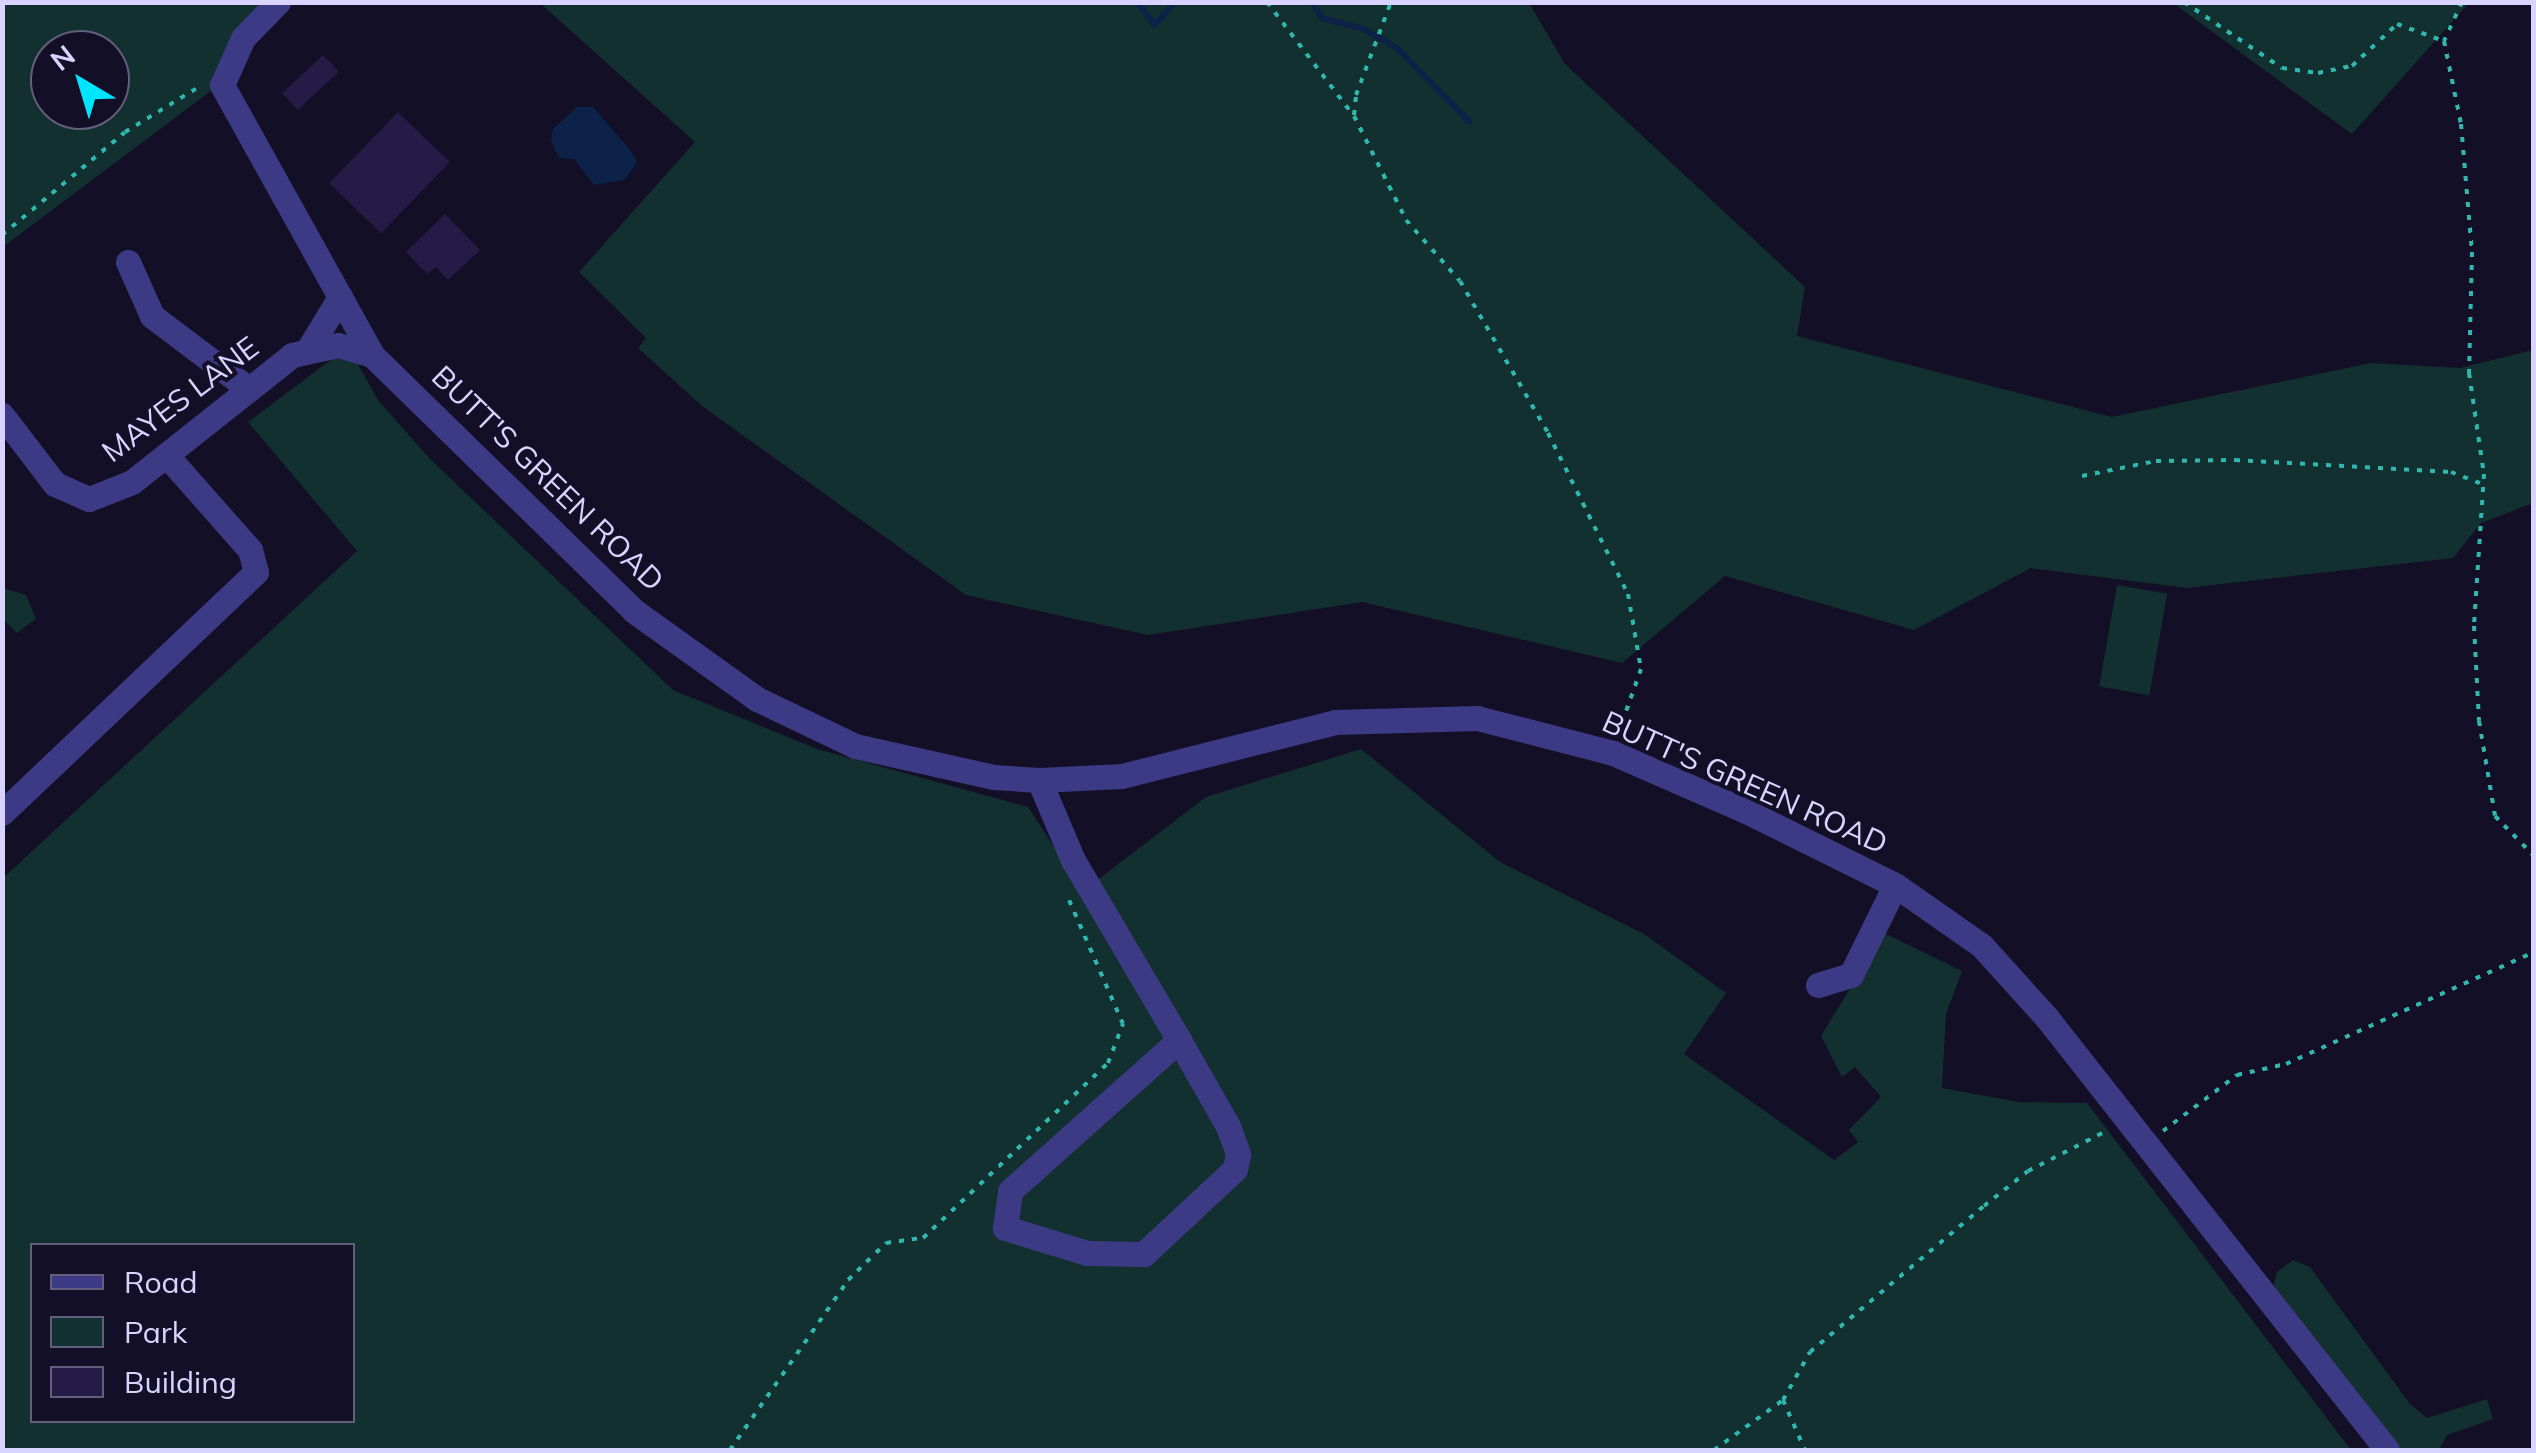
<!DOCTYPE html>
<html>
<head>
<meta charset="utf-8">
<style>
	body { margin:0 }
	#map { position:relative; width:2536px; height:1453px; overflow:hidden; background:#130f26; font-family:Mulish,sans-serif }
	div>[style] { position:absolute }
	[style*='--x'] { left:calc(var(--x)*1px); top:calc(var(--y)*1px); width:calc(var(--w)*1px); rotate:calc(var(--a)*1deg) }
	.green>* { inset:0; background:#12302f; transform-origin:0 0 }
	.water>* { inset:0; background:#0c2248 }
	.stream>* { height:6px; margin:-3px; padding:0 3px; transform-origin:3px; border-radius:3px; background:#0c2248 }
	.building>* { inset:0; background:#241b47; transform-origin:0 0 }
	.path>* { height:4px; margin-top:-2px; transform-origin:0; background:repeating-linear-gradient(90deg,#2fb8b0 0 5px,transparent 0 13px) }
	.minor>* { height:25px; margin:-12.5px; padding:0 12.5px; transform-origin:12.5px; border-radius:12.5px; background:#3d3a85 }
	span { translate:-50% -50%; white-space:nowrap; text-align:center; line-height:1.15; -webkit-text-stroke:8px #130f26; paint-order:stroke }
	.street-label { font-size:30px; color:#d9d4ff }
	.frame { position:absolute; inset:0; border:5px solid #d9d4ff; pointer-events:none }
	.legend { position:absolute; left:30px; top:1243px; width:325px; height:180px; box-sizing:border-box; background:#130f26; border:2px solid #625e7d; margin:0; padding:12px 18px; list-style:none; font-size:30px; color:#d9d4ff }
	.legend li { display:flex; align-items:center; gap:20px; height:50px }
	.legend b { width:50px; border:2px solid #625e7d }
	.north { position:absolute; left:30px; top:30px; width:100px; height:100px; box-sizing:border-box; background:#130f26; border:2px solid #625e7d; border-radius:50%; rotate:322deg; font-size:28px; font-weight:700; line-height:40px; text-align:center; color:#d9d4ff }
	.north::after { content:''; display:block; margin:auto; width:35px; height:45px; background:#00e5ff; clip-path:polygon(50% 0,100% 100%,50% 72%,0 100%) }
</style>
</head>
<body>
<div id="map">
	<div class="green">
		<div style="clip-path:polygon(evenodd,3px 3px,268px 3px,220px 84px,3px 247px,3px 3px,50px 50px,110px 50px,110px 110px,50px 110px,50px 50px)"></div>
		<div style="clip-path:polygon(540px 3px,1529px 3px,1565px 64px,1805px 287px,1797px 336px,2112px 417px,2371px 363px,2460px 368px,2533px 350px,2533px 503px,2481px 523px,2453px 558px,2187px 588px,2031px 568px,1914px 630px,1725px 576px,1622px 663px,1362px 602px,1148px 635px,966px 595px,702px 406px,638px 348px,646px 338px,579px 272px,695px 142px)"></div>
		<div style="clip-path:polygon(2173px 3px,2469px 3px,2352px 134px)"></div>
		<div style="clip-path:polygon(evenodd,348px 347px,378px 400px,430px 459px,673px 690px,817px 749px,1028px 807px,1083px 891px,1206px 797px,1361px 749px,1500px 862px,1644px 934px,1726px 993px,1684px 1054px,1834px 1160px,1858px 1142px,1849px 1130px,1881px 1097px,1855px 1067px,1842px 1077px,1821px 1036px,1884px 933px,1962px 971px,1946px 1014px,1942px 1088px,2019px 1102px,2087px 1103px,2351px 1450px,3px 1450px,3px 878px,357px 551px,248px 422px,348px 347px,32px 1246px,352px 1246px,352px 1420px,32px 1420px,32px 1246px)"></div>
		<div style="left:2117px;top:585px;width:51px;height:103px;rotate:10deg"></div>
		<div style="clip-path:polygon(2px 588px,26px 595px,36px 619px,17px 633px,3px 619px)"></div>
		<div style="clip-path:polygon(2293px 1260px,2310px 1267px,2410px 1404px,2427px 1418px,2487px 1399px,2493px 1419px,2447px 1435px,2439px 1450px,2402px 1450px,2284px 1311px,2274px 1285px,2277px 1272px)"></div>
	</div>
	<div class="water">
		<div style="clip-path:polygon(577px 107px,593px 107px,631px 151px,637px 163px,624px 180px,594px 185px,574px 159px,559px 158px,551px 141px,553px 129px)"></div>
	</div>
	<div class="stream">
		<div style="--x:1137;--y:2;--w:29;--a:52"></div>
		<div style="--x:1155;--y:25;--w:30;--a:-50"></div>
		<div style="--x:1312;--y:2;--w:19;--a:58"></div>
		<div style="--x:1322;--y:18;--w:43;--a:14.7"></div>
		<div style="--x:1364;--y:29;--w:38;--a:30"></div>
		<div style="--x:1397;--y:48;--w:103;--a:45.4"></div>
	</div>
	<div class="building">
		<div style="left:323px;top:55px;width:23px;height:56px;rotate:47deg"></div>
		<div style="left:398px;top:112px;width:72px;height:99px;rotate:44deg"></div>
		<div style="clip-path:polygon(445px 214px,480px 250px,448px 280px,436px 267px,427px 274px,406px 252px)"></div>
	</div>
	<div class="path">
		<div style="--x:1267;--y:2;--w:143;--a:52.7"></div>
		<div style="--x:1354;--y:116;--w:116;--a:63.4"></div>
		<div style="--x:1406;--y:220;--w:81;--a:48.5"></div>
		<div style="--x:1460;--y:281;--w:176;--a:59.9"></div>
		<div style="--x:1548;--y:433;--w:180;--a:63.6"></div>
		<div style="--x:1628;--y:594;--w:76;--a:80.2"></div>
		<div style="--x:1641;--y:669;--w:66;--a:109.5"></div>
		<div style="--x:2184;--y:2;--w:118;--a:34"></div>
		<div style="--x:2282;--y:68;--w:36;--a:8"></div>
		<div style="--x:2318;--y:73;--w:35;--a:-12"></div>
		<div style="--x:2352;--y:66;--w:62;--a:-43"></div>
		<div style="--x:2397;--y:24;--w:50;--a:19.9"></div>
		<div style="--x:2462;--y:2;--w:43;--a:114.8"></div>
		<div style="--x:2444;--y:41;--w:85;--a:78.4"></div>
		<div style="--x:2461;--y:124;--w:128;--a:85.1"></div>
		<div style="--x:2472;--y:252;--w:121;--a:91.4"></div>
		<div style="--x:2469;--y:373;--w:102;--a:81.6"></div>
		<div style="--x:2484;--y:474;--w:152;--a:93.8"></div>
		<div style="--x:2474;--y:626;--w:95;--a:87"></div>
		<div style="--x:2479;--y:721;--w:96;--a:80.4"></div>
		<div style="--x:2495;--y:816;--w:56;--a:45.7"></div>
		<div style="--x:1354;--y:115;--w:20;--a:-84"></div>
		<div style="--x:1356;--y:95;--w:99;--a:-69.4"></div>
		<div style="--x:2;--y:235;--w:160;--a:-39.9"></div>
		<div style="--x:125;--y:132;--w:90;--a:-31.4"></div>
		<div style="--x:2082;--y:476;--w:76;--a:-11.5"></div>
		<div style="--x:2156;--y:461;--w:79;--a:-0.7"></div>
		<div style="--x:2235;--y:460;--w:216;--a:3.2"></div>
		<div style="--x:2451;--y:472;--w:31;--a:21"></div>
		<div style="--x:2163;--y:1131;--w:93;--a:-37.1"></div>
		<div style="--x:2237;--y:1075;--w:50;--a:-12.7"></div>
		<div style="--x:2286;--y:1064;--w:272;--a:-24.3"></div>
		<div style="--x:1783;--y:1400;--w:55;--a:66.3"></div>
		<div style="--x:730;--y:1450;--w:207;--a:-55.2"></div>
		<div style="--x:848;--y:1280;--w:53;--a:-44.2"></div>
		<div style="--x:886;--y:1243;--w:37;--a:-8"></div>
		<div style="--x:923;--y:1238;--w:255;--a:-43.4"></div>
		<div style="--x:1108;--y:1063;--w:42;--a:-69"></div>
		<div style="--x:1123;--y:1024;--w:135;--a:-113.5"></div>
		<div style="--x:1714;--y:1450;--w:85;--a:-35.9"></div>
		<div style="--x:1783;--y:1400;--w:55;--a:-60.6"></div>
		<div style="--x:1810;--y:1352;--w:227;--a:-40"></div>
		<div style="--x:1984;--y:1206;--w:56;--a:-38.5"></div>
		<div style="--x:2028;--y:1171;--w:90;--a:-27.1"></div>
	</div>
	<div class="minor">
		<div style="--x:278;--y:2;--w:50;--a:134.2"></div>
		<div style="--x:243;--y:38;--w:51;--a:114.1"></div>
		<div style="--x:222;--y:85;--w:309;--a:60.9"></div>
		<div style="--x:372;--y:355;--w:366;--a:44.3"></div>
		<div style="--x:634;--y:611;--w:151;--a:35.6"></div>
		<div style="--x:757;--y:699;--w:109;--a:25.6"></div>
		<div style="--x:855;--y:746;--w:142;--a:12.6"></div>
		<div style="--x:994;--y:777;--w:45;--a:3.8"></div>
		<div style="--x:1039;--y:780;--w:83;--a:-2.8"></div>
		<div style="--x:1122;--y:776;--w:220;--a:-14.2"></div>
		<div style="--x:1335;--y:722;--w:142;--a:-1.6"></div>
		<div style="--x:1477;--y:718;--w:140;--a:14.4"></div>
		<div style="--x:1613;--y:753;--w:147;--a:23.6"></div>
		<div style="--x:1748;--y:812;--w:164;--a:26.4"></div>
		<div style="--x:1895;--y:885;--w:106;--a:35"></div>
		<div style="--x:1982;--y:946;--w:97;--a:47.9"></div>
		<div style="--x:2047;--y:1018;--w:550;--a:51.8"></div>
		<div style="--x:128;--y:262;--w:59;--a:66"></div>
		<div style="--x:152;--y:316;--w:121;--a:37"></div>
		<div style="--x:309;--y:348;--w:60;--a:-58.7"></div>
		<div style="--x:2;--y:415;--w:87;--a:52.5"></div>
		<div style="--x:55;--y:484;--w:37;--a:24"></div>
		<div style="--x:89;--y:499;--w:46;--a:-21.6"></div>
		<div style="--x:132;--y:482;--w:204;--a:-38.4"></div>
		<div style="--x:292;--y:355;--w:47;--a:-12.3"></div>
		<div style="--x:338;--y:345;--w:35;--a:16"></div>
		<div style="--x:1039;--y:780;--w:87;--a:67"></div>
		<div style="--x:1073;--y:860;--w:203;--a:59.5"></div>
		<div style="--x:1176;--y:1035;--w:105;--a:60.3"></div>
		<div style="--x:1228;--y:1126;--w:30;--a:70"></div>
		<div style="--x:1238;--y:1154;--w:15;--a:101"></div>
		<div style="--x:1235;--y:1169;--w:125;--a:137"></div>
		<div style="--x:1144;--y:1254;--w:57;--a:-179"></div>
		<div style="--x:1087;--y:1253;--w:86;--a:-163"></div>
		<div style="--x:1005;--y:1228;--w:37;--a:-82"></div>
		<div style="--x:1010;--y:1191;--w:227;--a:-41.8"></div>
		<div style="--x:2;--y:813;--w:350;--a:-43.5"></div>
		<div style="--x:256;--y:572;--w:23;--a:-105"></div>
		<div style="--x:250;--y:550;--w:125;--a:-131.4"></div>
		<div style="--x:1818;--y:985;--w:34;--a:-17"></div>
		<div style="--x:1851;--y:975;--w:100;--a:-63.9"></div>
	</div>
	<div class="street-label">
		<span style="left:180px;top:399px;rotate:-37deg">MAYES LANE</span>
		<span style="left:548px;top:478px;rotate:44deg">BUTT'S GREEN ROAD</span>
		<span style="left:1745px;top:782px;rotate:24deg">BUTT'S GREEN ROAD</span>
	</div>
	<div class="frame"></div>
	<ul class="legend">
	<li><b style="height:12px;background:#3d3a85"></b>Road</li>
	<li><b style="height:28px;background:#12302f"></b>Park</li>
	<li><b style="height:28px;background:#241b47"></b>Building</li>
	</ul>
	<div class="north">N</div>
</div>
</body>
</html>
